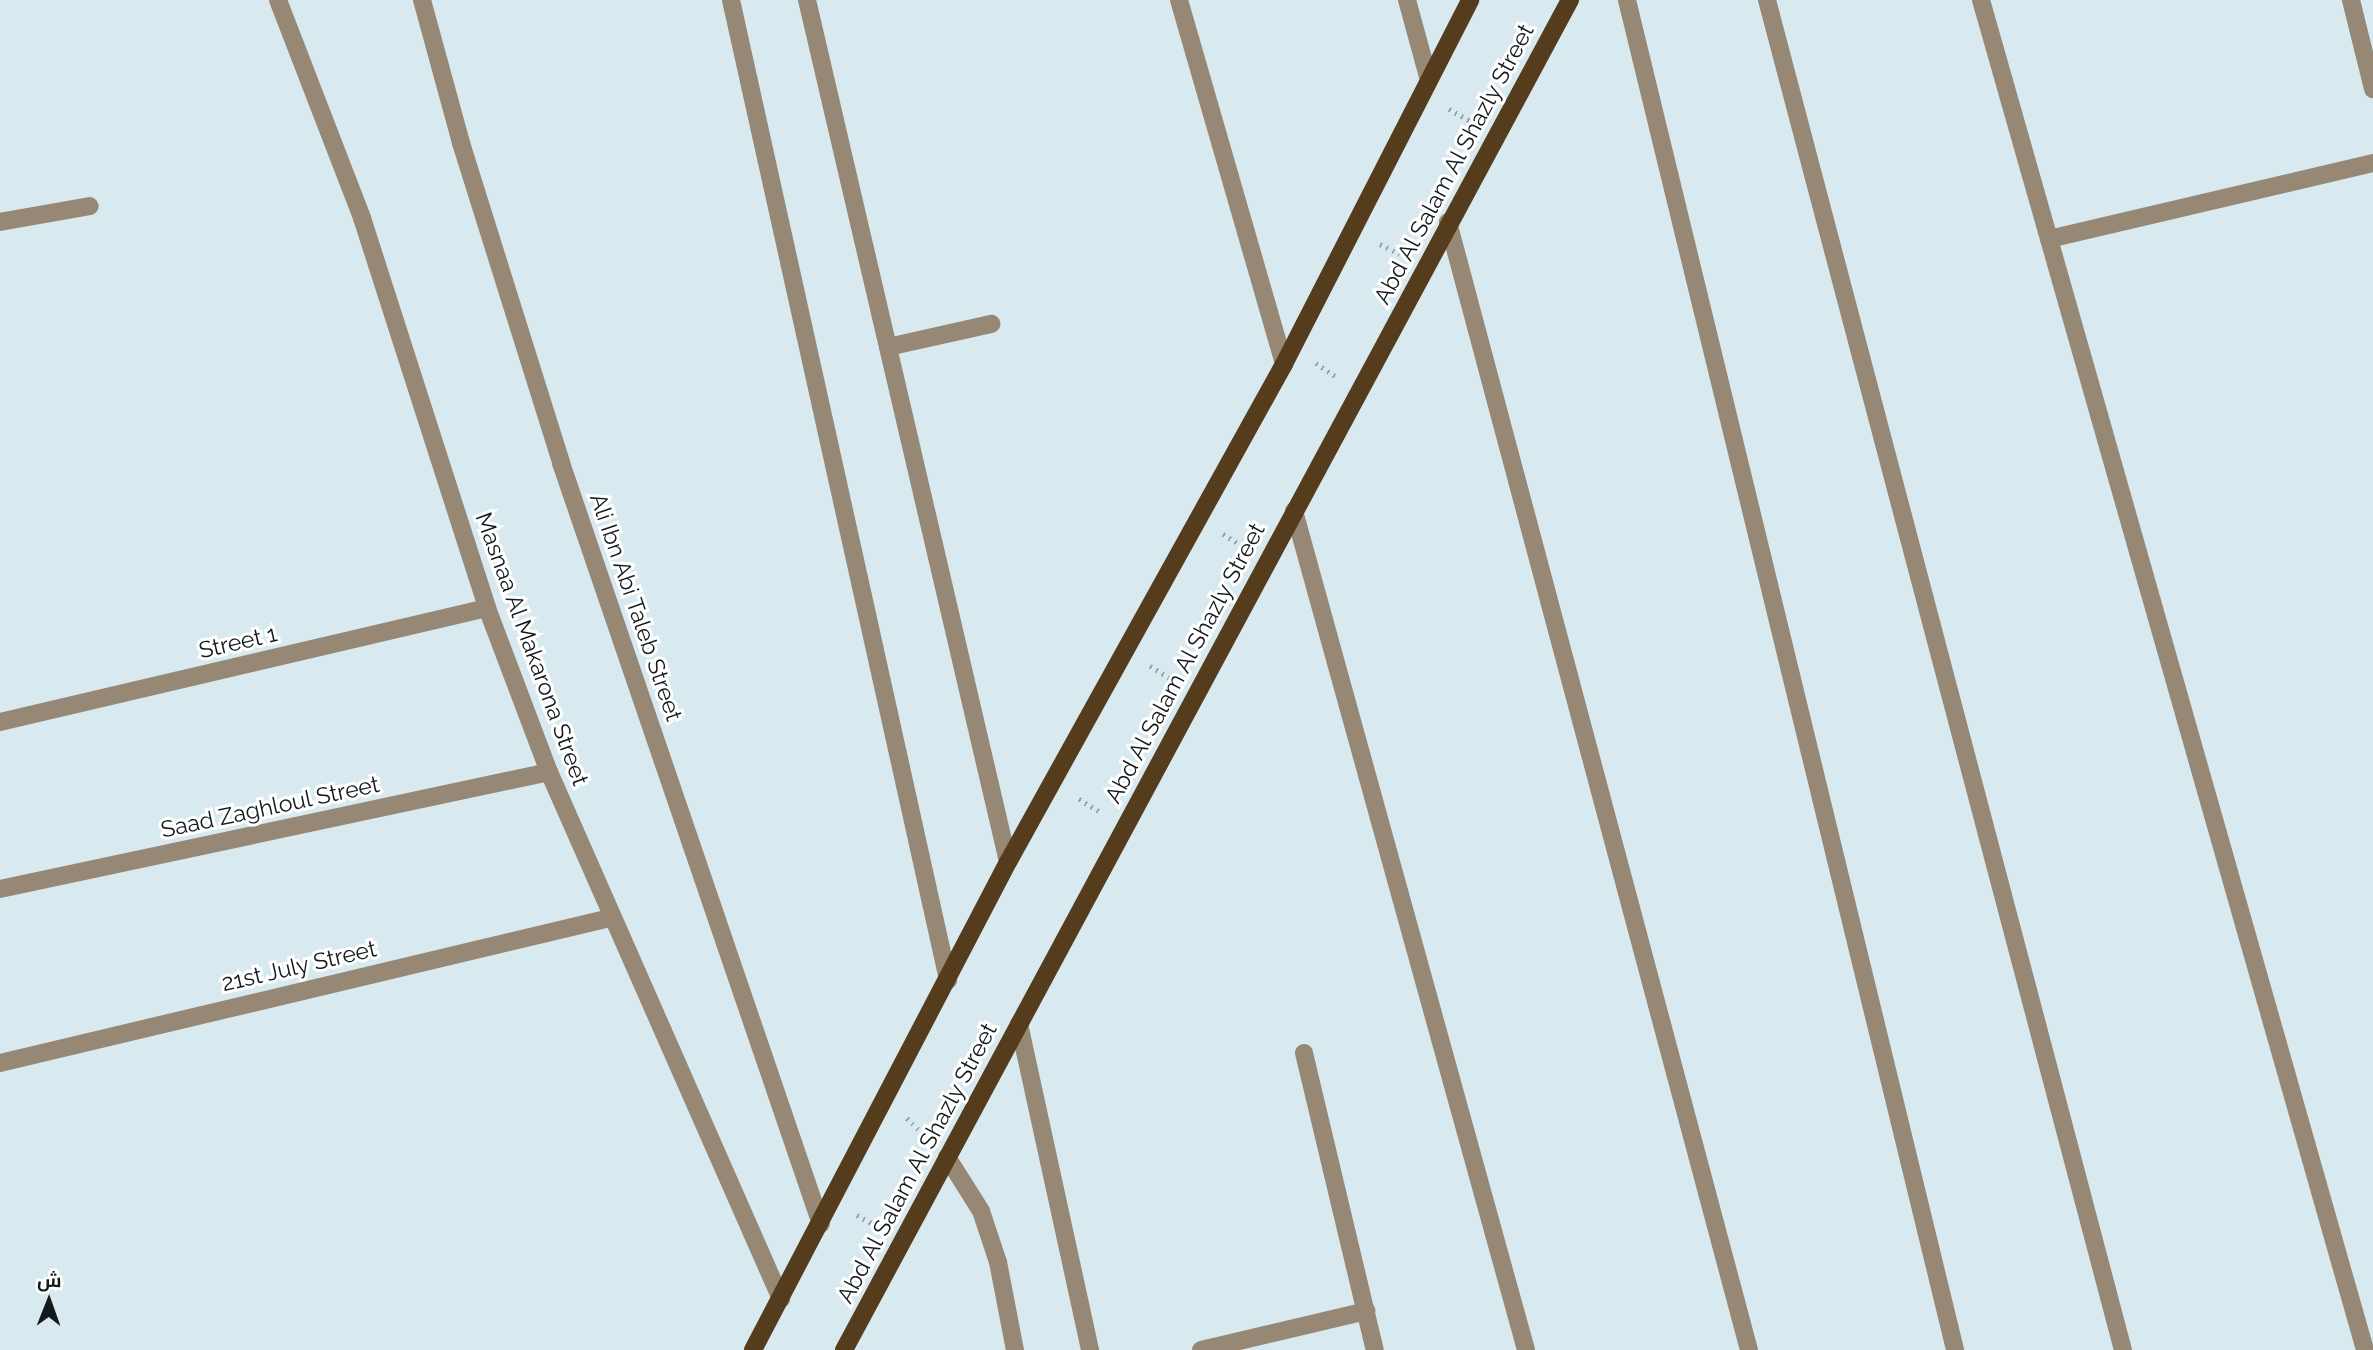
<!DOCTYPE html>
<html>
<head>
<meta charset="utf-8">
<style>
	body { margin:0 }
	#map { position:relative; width:2373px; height:1350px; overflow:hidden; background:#d8eaf0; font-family:Raleway,Cairo,sans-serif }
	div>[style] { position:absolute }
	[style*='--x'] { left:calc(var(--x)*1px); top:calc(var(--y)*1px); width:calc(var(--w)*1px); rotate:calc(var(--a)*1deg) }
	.path>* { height:4.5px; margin-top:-2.25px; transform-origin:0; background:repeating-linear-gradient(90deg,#97a5aa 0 2px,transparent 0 7px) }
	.service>* { height:18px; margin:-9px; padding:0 9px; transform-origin:9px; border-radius:9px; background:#978876 }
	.minor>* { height:18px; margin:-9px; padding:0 9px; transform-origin:9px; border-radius:9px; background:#978876 }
	.primary>* { height:18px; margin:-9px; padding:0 9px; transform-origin:9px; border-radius:9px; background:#553c1c }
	span { translate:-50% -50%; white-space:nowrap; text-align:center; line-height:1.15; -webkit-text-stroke:6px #fff; paint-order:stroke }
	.street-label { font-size:23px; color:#141a1c }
	.north { position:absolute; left:14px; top:1266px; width:70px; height:70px; -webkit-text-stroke:5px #fff; paint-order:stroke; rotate:1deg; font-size:19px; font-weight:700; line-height:28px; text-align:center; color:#141a1c }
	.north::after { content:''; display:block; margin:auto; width:24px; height:32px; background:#141a1c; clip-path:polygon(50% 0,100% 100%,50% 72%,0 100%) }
</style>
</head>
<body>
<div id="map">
	<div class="path">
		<div style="--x:1449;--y:109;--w:26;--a:29"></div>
		<div style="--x:1380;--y:244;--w:22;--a:27"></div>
		<div style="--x:1316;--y:363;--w:23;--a:34"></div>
		<div style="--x:1223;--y:534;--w:22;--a:32"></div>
		<div style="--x:1150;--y:666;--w:27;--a:31"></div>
		<div style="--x:1079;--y:799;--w:26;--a:31"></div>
		<div style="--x:907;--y:1118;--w:25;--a:45"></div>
		<div style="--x:857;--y:1215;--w:23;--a:29"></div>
	</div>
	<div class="service">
		<div style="--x:0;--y:222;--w:91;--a:-10.1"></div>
		<div style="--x:888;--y:347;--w:106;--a:-12.6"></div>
	</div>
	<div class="minor">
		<div style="--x:278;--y:0;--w:234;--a:68.9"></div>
		<div style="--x:362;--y:218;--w:410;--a:72.2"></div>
		<div style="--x:487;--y:608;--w:175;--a:69.3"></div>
		<div style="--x:549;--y:772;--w:576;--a:66.24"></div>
		<div style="--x:422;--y:0;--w:148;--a:74.7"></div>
		<div style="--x:461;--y:143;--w:335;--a:72.6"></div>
		<div style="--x:561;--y:463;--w:804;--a:71.14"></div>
		<div style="--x:731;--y:0;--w:1004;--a:77.51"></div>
		<div style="--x:807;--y:0;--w:885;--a:76.87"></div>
		<div style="--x:1179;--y:0;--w:379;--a:73.9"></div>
		<div style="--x:1407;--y:0;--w:80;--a:74.7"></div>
		<div style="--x:1627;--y:0;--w:1389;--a:76.34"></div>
		<div style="--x:1767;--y:0;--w:1396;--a:75.23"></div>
		<div style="--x:1981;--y:0;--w:1404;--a:74.12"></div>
		<div style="--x:2351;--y:0;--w:92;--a:76.1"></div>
		<div style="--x:1448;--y:222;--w:1167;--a:75.06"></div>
		<div style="--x:2049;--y:239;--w:333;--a:-13.2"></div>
		<div style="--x:1294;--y:511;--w:870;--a:74.54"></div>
		<div style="--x:0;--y:722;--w:500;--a:-13.17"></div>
		<div style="--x:0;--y:889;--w:561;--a:-12.03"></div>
		<div style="--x:1019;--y:1024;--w:334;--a:77.7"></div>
		<div style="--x:1304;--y:1053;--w:305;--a:76.6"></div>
		<div style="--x:0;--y:1063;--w:627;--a:-13.37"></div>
		<div style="--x:947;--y:1157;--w:64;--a:57.8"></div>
		<div style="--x:981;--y:1211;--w:54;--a:71.6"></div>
		<div style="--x:998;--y:1262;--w:90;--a:79.1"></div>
		<div style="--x:1201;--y:1350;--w:170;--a:-13.3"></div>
	</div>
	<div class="primary">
		<div style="--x:753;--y:1350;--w:551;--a:-62.41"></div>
		<div style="--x:1008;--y:862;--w:569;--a:-61"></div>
		<div style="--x:1284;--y:364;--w:409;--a:-62.9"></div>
		<div style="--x:844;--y:1350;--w:1533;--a:-61.73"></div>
	</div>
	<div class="street-label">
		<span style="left:1454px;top:164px;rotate:-62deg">Abd Al Salam Al Shazly Street</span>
		<span style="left:636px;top:607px;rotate:71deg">Ali Ibn Abi Taleb Street</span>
		<span style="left:238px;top:642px;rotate:-13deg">Street 1</span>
		<span style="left:532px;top:649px;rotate:70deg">Masnaa Al Makarona Street</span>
		<span style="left:1185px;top:663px;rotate:-62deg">Abd Al Salam Al Shazly Street</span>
		<span style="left:270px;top:807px;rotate:-12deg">Saad Zaghloul Street</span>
		<span style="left:299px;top:966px;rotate:-13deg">21st July Street</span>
		<span style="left:917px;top:1163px;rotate:-62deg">Abd Al Salam Al Shazly Street</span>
	</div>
	<div class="north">ش</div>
</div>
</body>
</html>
